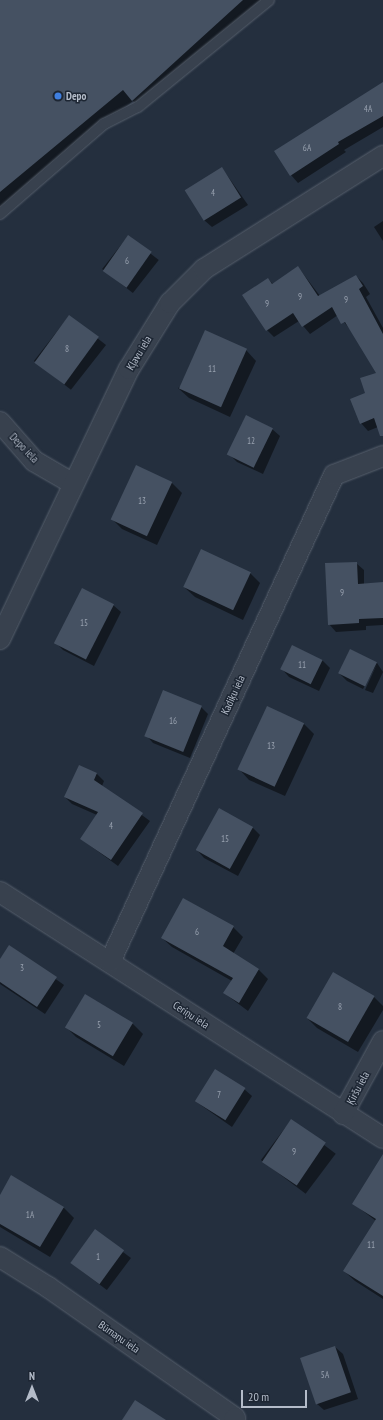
<!DOCTYPE html>
<html>
<head>
<meta charset="utf-8">
<style>
	body { margin:0 }
	#map { position:relative; width:383px; height:1420px; overflow:hidden; background:#242f3e; font-family:"PT Sans Narrow",sans-serif }
	div>[style] { position:absolute }
	[style*='--x'] { left:calc(var(--x)*1px); top:calc(var(--y)*1px); width:calc(var(--w)*1px); rotate:calc(var(--a)*1deg) }
	.shadow>* { inset:0; background:#0007; transform-origin:0 0 }
	.building>* { inset:0; background:#455162; transform-origin:0 0 }
	.roads { filter:drop-shadow(0 0 1px #565f6c) drop-shadow(0 0 1px #565f6c) }
	.lane>* { height:10px; margin:-5px; padding:0 5px; transform-origin:5px; border-radius:5px; background:#38414e }
	.street>* { height:20px; margin:-10px; padding:0 10px; transform-origin:10px; border-radius:10px; background:#38414e }
	.dots>* { width:11px; height:11px; translate:-50% -50%; box-sizing:border-box; border:2px solid #1d2633; border-radius:50% }
	span { translate:-50% -50%; white-space:nowrap; text-align:center; line-height:1.15; -webkit-text-stroke:3px #1d2633; paint-order:stroke }
	.number-label { font-size:9px; color:#98a1af }
	.number-label span { -webkit-text-stroke-width:0 }
	.poi-label { font-size:11px; color:#b4bcc9; font-weight:700 }
	.left { translate:0 -50%; text-align:left }
	.street-label { font-size:11px; color:#b4bcc9 }
	.north { position:absolute; left:12px; top:1368px; width:40px; height:40px; -webkit-text-stroke:3px #1d2633; paint-order:stroke; rotate:0deg; font-size:11px; font-weight:700; line-height:16px; text-align:center; color:#b4bcc9 }
	.north::after { content:''; display:block; margin:auto; width:14px; height:18px; background:#b4bcc9; clip-path:polygon(50% 0,100% 100%,50% 72%,0 100%) }
	.scale { position:absolute; left:241px; top:1390px; width:66px; height:18px; box-sizing:border-box; border:2px solid #b4bcc9; border-top:0; padding-left:5px; font-size:12px; line-height:14px; white-space:nowrap; color:#b4bcc9; -webkit-text-stroke:3px #1d2633; paint-order:stroke }
</style>
</head>
<body>
<div id="map">
	<div class="shadow">
		<div style="clip-path:polygon(0 0,265px 0,143px 110px,133px 101px,0 211px)"></div>
		<div style="clip-path:polygon(383px 84px,383px 127px,344px 150px,346px 152px,298px 183px,291px 175px)"></div>
		<div style="clip-path:polygon(222px 168px,248px 205px,212px 227px,204px 220px)"></div>
		<div style="clip-path:polygon(383px 221px,383px 241px,374px 227px)"></div>
		<div style="left:128px;top:236px;width:39px;height:42px;rotate:38deg"></div>
		<div style="clip-path:polygon(298px 267px,320px 296px,356px 276px,363px 283px,370px 294px,366px 297px,383px 328px,383px 368px,338px 315px,310px 334px,299px 321px,274px 337px,267px 330px,268px 279px,273px 284px)"></div>
		<div style="left:69px;top:316px;width:47px;height:57px;rotate:38deg"></div>
		<div style="clip-path:polygon(246px 350px,256px 361px,230px 417px,189px 398px,178px 388px)"></div>
		<div style="clip-path:polygon(383px 371px,383px 425px,368px 431px,361px 423px,367px 394px)"></div>
		<div style="clip-path:polygon(272px 429px,280px 436px,263px 474px,237px 462px,229px 454px)"></div>
		<div style="clip-path:polygon(137px 467px,172px 483px,182px 493px,157px 545px,122px 529px,112px 519px)"></div>
		<div style="clip-path:polygon(356px 563px,364px 570px,364px 584px,383px 583px,383px 625px,366px 626px,366px 630px,336px 632px,329px 624px)"></div>
		<div style="clip-path:polygon(250px 573px,260px 583px,243px 620px,195px 597px,184px 587px)"></div>
		<div style="clip-path:polygon(113px 605px,121px 612px,94px 666px,63px 650px,56px 643px)"></div>
		<div style="clip-path:polygon(322px 660px,330px 668px,319px 691px,289px 677px,282px 669px)"></div>
		<div style="clip-path:polygon(377px 663px,383px 672px,373px 693px,365px 690px,377px 664px,363px 689px,347px 681px,340px 674px)"></div>
		<div style="clip-path:polygon(201px 707px,208px 714px,190px 758px,153px 743px,146px 735px)"></div>
		<div style="clip-path:polygon(304px 724px,314px 734px,285px 796px,249px 780px,239px 769px)"></div>
		<div style="clip-path:polygon(79px 766px,97px 774px,104px 781px,102px 786px,150px 821px,118px 866px,81px 839px,97px 815px,72px 804px,65px 797px)"></div>
		<div style="clip-path:polygon(219px 810px,253px 828px,260px 835px,238px 876px,204px 858px,197px 850px)"></div>
		<div style="clip-path:polygon(184px 899px,233px 927px,243px 937px,233px 954px,259px 970px,268px 979px,248px 1011px,224px 993px,232px 981px,172px 947px,162px 938px)"></div>
		<div style="clip-path:polygon(10px 946px,64px 985px,45px 1014px,0 984px,0 961px)"></div>
		<div style="clip-path:polygon(85px 995px,133px 1024px,143px 1034px,124px 1066px,76px 1037px,66px 1027px)"></div>
		<div style="clip-path:polygon(374px 997px,383px 1006px,383px 1010px,358px 1052px,317px 1028px,307px 1018px)"></div>
		<div style="clip-path:polygon(244px 1089px,252px 1096px,232px 1127px,195px 1101px)"></div>
		<div style="left:291px;top:1120px;width:56px;height:50px;rotate:37deg"></div>
		<div style="clip-path:polygon(383px 1179px,383px 1299px,355px 1281px,344px 1271px,376px 1221px,354px 1204px)"></div>
		<div style="clip-path:polygon(0 1197px,64px 1208px,74px 1218px,50px 1257px,0 1227px)"></div>
		<div style="left:95px;top:1231px;width:45px;height:40px;rotate:37deg"></div>
		<div style="clip-path:polygon(335px 1347px,343px 1354px,358px 1399px,324px 1410px,316px 1403px)"></div>
	</div>
	<div class="building">
		<div style="clip-path:polygon(0 0,243px 0,132px 101px,123px 90px,0 192px)"></div>
		<div style="clip-path:polygon(383px 82px,383px 116px,338px 142px,339px 144px,290px 176px,274px 151px)"></div>
		<div style="left:222px;top:167px;width:36px;height:44px;rotate:58deg"></div>
		<div style="left:128px;top:235px;width:29px;height:44px;rotate:35deg"></div>
		<div style="clip-path:polygon(298px 266px,318px 296px,356px 275px,363px 286px,359px 289px,383px 334px,383px 436px,380px 436px,374px 418px,360px 424px,350px 399px,365px 393px,360px 378px,376px 373px,345px 322px,341px 324px,332px 307px,302px 327px,293px 313px,266px 331px,242px 295px,268px 278px,272px 284px)"></div>
		<div style="left:69px;top:315px;width:37px;height:59px;rotate:36deg"></div>
		<div style="left:205px;top:330px;width:46px;height:64px;rotate:24deg"></div>
		<div style="left:246px;top:415px;width:30px;height:44px;rotate:26deg"></div>
		<div style="left:136px;top:465px;width:40px;height:60px;rotate:25deg"></div>
		<div style="left:201px;top:549px;width:55px;height:42px;rotate:25deg"></div>
		<div style="clip-path:polygon(357px 562px,358px 584px,383px 582px,383px 618px,359px 619px,359px 623px,328px 625px,325px 563px)"></div>
		<div style="left:82px;top:588px;width:36px;height:62px;rotate:27deg"></div>
		<div style="left:292px;top:645px;width:34px;height:27px;rotate:26deg"></div>
		<div style="left:350px;top:649px;width:30px;height:27px;rotate:26deg"></div>
		<div style="left:163px;top:690px;width:42px;height:50px;rotate:22deg"></div>
		<div style="left:267px;top:706px;width:41px;height:70px;rotate:25deg"></div>
		<div style="clip-path:polygon(79px 765px,97px 773px,94px 780px,143px 813px,111px 860px,80px 839px,98px 812px,64px 797px)"></div>
		<div style="left:219px;top:808px;width:39px;height:48px;rotate:29deg"></div>
		<div style="clip-path:polygon(183px 898px,234px 926px,223px 946px,259px 969px,239px 1003px,223px 993px,233px 978px,161px 938px)"></div>
		<div style="clip-path:polygon(9px 945px,57px 977px,37px 1007px,0 982px,0 959px)"></div>
		<div style="left:333px;top:972px;width:48px;height:53px;rotate:30deg"></div>
		<div style="left:85px;top:994px;width:56px;height:39px;rotate:31deg"></div>
		<div style="left:215px;top:1069px;width:36px;height:38px;rotate:32deg"></div>
		<div style="left:291px;top:1119px;width:42px;height:52px;rotate:34deg"></div>
		<div style="clip-path:polygon(383px 1154px,383px 1296px,343px 1271px,376px 1219px,352px 1204px)"></div>
		<div style="clip-path:polygon(11px 1175px,64px 1207px,40px 1247px,0 1224px,0 1195px)"></div>
		<div style="left:95px;top:1229px;width:36px;height:42px;rotate:36deg"></div>
		<div style="left:335px;top:1346px;width:49px;height:37px;rotate:71deg"></div>
		<div style="clip-path:polygon(135px 1400px,166px 1420px,122px 1420px)"></div>
	</div>
	<div class="roads">
		<div class="lane">
			<div style="--x:0;--y:214;--w:138;--a:-40.9"></div>
			<div style="--x:104;--y:124;--w:38;--a:-27"></div>
			<div style="--x:138;--y:107;--w:169;--a:-39.2"></div>
		</div>
		<div class="street">
			<div style="--x:0;--y:422;--w:52;--a:48.9"></div>
			<div style="--x:34;--y:461;--w:44;--a:30.1"></div>
			<div style="--x:0;--y:639;--w:299;--a:-64.5"></div>
			<div style="--x:129;--y:369;--w:78;--a:-58.2"></div>
			<div style="--x:170;--y:303;--w:48;--a:-45"></div>
			<div style="--x:204;--y:269;--w:212;--a:-32.3"></div>
			<div style="--x:0;--y:892;--w:455;--a:32.7"></div>
			<div style="--x:110;--y:962;--w:536;--a:-65.3"></div>
			<div style="--x:334;--y:475;--w:53;--a:-21.2"></div>
			<div style="--x:343;--y:1114;--w:83;--a:-61.3"></div>
			<div style="--x:0;--y:1257;--w:57;--a:32"></div>
			<div style="--x:48;--y:1287;--w:228;--a:35"></div>
			<div style="--x:235;--y:1418;--w:2;--a:117"></div>
		</div>
	</div>
	<div class="dots">
		<div style="left:58px;top:96px;background:#3f7fe0"></div>
	</div>
	<div class="number-label">
		<span style="left:368px;top:109px">4A</span>
		<span style="left:307px;top:148px">6A</span>
		<span style="left:213px;top:193px">4</span>
		<span style="left:127px;top:261px">6</span>
		<span style="left:300px;top:297px">9</span>
		<span style="left:346px;top:300px">9</span>
		<span style="left:267px;top:304px">9</span>
		<span style="left:67px;top:349px">8</span>
		<span style="left:212px;top:369px">11</span>
		<span style="left:251px;top:441px">12</span>
		<span style="left:142px;top:501px">13</span>
		<span style="left:342px;top:593px">9</span>
		<span style="left:84px;top:623px">15</span>
		<span style="left:302px;top:665px">11</span>
		<span style="left:173px;top:721px">16</span>
		<span style="left:271px;top:746px">13</span>
		<span style="left:111px;top:826px">4</span>
		<span style="left:225px;top:839px">15</span>
		<span style="left:197px;top:932px">6</span>
		<span style="left:22px;top:968px">3</span>
		<span style="left:340px;top:1007px">8</span>
		<span style="left:99px;top:1025px">5</span>
		<span style="left:219px;top:1095px">7</span>
		<span style="left:294px;top:1152px">9</span>
		<span style="left:30px;top:1215px">1A</span>
		<span style="left:371px;top:1245px">11</span>
		<span style="left:98px;top:1257px">1</span>
		<span style="left:325px;top:1375px">5A</span>
	</div>
	<div class="poi-label">
		<span class="left" style="left:66px;top:96px">Depo</span>
	</div>
	<div class="street-label">
		<span style="left:139px;top:353px;rotate:-59deg">Kļavu iela</span>
		<span style="left:24px;top:448px;rotate:46deg">Depo iela</span>
		<span style="left:233px;top:695px;rotate:-65deg">Kadiķu iela</span>
		<span style="left:191px;top:1015px;rotate:33deg">Ceriņu iela</span>
		<span style="left:358px;top:1088px;rotate:-62deg">Ķiršu iela</span>
		<span style="left:119px;top:1337px;rotate:35deg">Būmaņu iela</span>
	</div>
	<div class="north">N</div>
	<div class="scale">20 m</div>
</div>
</body>
</html>
